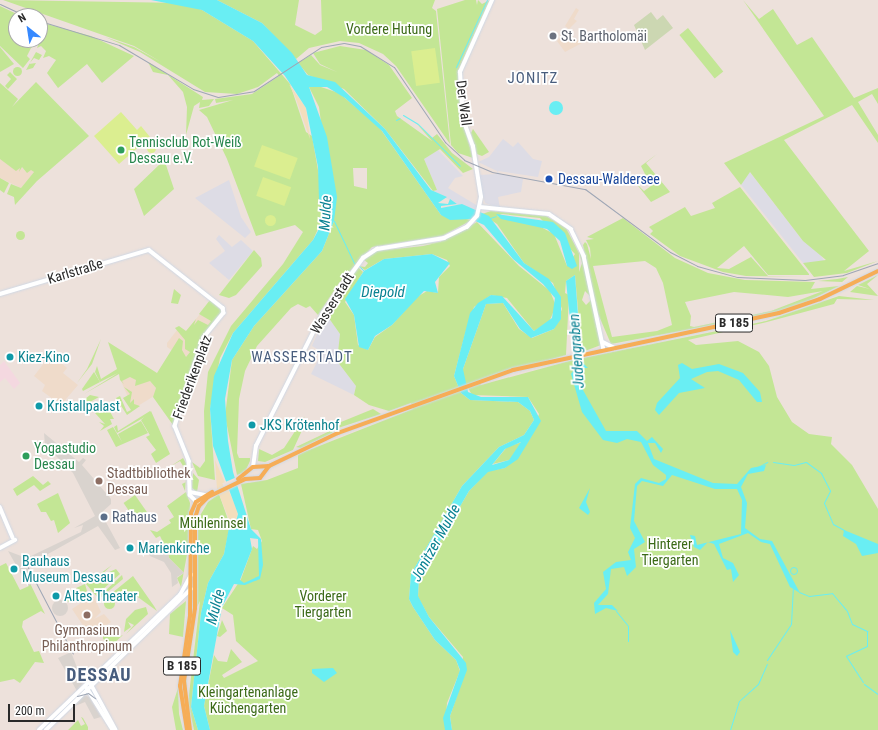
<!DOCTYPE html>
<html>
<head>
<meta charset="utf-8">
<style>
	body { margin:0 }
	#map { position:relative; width:878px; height:730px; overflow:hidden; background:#ede1db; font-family:"Roboto Condensed",sans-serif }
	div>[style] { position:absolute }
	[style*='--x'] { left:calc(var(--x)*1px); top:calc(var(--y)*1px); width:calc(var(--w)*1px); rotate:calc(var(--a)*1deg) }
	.industrial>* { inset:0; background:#dddce5 }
	.education>* { inset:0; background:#efdbca }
	.medical>* { inset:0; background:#f4d8e0 }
	.green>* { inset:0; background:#c3e695; transform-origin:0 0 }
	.round { border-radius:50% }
	.sand>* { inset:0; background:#f3debd }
	.cemetery>* { inset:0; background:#ccd7b2 }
	.pitch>* { inset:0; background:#dbee90; transform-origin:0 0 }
	.plaza>* { inset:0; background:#d9d3ce }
	.water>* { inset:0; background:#69eef3 }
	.pier>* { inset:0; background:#ede1db; transform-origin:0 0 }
	.stream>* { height:1px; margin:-0.5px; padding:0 0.5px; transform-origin:0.5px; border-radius:0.5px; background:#69eef3 }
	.stream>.ring { margin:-0.5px; padding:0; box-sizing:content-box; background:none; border:1px solid #69eef3; border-radius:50% }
	.roads { filter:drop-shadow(0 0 1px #d0d8e4) drop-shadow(0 0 1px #d0d8e4) }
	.secondary>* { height:3.5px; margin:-1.75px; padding:0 1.75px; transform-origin:1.75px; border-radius:1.75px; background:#fff }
	.primary>* { height:4px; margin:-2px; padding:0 2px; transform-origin:2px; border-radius:2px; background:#f6ad57 }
	.tram>* { height:1px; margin:-0.5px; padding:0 0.5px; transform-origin:0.5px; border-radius:0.5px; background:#9ea6b5 }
	.rail>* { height:1px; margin:-0.5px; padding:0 0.5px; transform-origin:0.5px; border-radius:0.5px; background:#9ea6b5 }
	.dots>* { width:11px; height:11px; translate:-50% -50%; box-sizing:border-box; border:2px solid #fff; border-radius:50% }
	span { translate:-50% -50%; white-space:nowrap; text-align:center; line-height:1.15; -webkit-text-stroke:3.5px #fff; paint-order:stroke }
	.shield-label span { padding:1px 3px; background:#fff; border:1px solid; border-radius:3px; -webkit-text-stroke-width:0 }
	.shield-label { font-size:13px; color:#2a2a2a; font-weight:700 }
	.park-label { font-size:14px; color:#3b6a17 }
	.worship-label { font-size:14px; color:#5b616d }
	.left { translate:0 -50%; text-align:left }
	.street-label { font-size:14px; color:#2a2a2a }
	.leisure-label { font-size:14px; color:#27864d }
	.transit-label { font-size:14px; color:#164399 }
	.culture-label { font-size:14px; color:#0d838f }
	.education-label { font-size:14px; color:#785e54 }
	.service-label { font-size:14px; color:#4e5e75 }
	.neighbourhood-label { font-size:15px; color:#485d7d; letter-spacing:1px }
	.water-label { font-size:15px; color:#098292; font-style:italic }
	.district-label { font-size:18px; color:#485d7d; font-weight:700; letter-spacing:1px }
	.north { position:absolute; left:8px; top:8px; width:40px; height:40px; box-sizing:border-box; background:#fff; border:1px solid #aaa; border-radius:50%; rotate:330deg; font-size:11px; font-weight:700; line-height:16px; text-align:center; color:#2a2a2a }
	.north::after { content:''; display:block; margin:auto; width:14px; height:18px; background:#3689ff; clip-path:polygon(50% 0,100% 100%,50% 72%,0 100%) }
	.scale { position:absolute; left:8px; top:704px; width:67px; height:18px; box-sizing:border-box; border:2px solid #2a2a2a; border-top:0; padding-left:5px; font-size:12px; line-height:14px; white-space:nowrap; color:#2a2a2a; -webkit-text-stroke:3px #fff; paint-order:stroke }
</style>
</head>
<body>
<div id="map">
	<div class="industrial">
		<div style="clip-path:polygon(503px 139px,513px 147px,518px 142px,533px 159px,542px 161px,538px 177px,498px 171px,499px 174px,523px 179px,521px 192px,498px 197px,500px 208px,485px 203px,478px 175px,498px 174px,497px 171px,478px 162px,489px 157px)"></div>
		<div style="clip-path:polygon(438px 150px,463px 176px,455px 178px,448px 188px,478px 206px,476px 212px,462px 204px,453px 208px,457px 204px,433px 191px,437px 190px,424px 159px)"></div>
		<div style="clip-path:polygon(749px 171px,803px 241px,815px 248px,826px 263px,803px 263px,741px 185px)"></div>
		<div style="clip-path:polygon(229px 180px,241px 217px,251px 232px,245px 238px,195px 198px)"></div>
		<div style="clip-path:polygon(219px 235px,232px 247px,241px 240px,253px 251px,229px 280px,209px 263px,225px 251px,216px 239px)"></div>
		<div style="clip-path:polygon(326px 314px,340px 334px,337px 361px,356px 386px,354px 395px,311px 374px,322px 352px,312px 346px)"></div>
	</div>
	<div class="education">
		<div style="clip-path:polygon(576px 8px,579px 10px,574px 19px,577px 21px,569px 29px,565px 26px)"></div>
		<div style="clip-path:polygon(566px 32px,571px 36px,582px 43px,565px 52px,557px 41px)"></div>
		<div style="clip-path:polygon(7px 150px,25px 171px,30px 167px,34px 172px,21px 188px,0 178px,0 159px)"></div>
		<div style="clip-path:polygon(200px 314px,211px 321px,185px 359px,167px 347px,167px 343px,177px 330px,184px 334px)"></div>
		<div style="clip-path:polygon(51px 354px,67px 368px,63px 373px,78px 385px,61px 405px,42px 391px,45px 385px,34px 376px)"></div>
		<div style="clip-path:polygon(130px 377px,150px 381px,156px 388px,154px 396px,133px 409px,121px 381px)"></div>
		<div style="clip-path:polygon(93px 595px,101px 612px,94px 619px,104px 614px,111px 622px,90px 636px,72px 609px)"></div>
	</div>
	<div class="medical">
		<div style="clip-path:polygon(4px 361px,20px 383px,14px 389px,5px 378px,0 382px,0 365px)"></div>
	</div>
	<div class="green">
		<div style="clip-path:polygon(3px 0,182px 3px,202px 10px,253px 41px,290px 84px,306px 132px,312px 136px,321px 187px,319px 200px,323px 204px,322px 220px,313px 240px,233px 333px,220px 358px,210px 409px,215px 480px,198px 476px,192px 462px,200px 468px,205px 461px,204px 411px,208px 372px,231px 326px,283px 264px,303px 232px,295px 225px,256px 236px,227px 159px,207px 117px,199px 110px,233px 100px,216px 103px,215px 99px,252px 94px,279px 76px,277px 73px,258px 87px,237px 94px,205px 92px,140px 52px,105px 37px,134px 47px,161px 62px,134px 46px)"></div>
		<div style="clip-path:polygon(217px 0,299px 0,295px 25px,315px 35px,322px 30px,321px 0,435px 0,432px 8px,436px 11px,450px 144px,396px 66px,383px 54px,359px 43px,340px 41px,309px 48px,296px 59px,262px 23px)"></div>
		<div style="clip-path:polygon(465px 0,476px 0,477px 5px,478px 0,482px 4px,490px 0,458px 74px,462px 120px,473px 158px,458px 153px,451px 145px,437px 9px)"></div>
		<div style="clip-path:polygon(743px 0,759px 19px,773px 9px,797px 45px,812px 37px,854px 98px,878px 88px,878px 104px,872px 94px,858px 102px,878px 135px,878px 143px,852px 105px,784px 140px,869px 251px,844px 271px,878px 261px,847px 273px,814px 277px,803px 263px,826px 260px,803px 241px,750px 172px,741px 185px,724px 163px,824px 116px)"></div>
		<div style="clip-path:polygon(0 6px,21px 16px,16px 16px,16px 40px,40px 40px,40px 23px,47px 24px,91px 36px,134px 56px,102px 83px,87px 64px,58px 88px,47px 73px,56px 60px,49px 56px,43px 58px,46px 51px,41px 46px,37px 48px,39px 43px,31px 48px,27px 56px,30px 59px,23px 68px,0 46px)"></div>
		<div style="left:688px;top:28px;width:56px;height:11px;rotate:51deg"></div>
		<div style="clip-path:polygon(340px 46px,366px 50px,389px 65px,412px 98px,395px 111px,397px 116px,432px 141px,416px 123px,432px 138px,437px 134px,452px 153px,473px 169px,463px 173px,440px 149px,424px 159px,437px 190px,433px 191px,385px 129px,344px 89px,308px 75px,298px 63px,311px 55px,320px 65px,337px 72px,320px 64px,313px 53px)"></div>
		<div style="clip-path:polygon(0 47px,14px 64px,0 72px)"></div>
		<div style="clip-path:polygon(36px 52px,42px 55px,39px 60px,34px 58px,29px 64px,36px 63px,33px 68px,26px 70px)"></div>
		<div style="clip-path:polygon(148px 62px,203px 97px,202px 100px,214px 99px,209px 106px,199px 108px,200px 102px,194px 106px,186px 135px,187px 107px,183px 92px,168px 75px,153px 72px)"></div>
		<div class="round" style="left:12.5px;top:66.5px;width:9px;height:9px"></div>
		<div style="clip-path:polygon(10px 72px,17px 79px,8px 89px,5px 86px,11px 79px,7px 75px)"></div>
		<div style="clip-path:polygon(36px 82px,89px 136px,37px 181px,15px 205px,14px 197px,7px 194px,11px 184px,21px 188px,34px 172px,31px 170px,27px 173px,22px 167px,19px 172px,20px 168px,16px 171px,0 159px,0 83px,18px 99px,12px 107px)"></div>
		<div style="clip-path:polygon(evenodd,312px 84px,339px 93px,379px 127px,441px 215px,472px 220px,442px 236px,372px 247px,339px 283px,318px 315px,310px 306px,306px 308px,298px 304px,291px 308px,257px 346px,245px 371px,239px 399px,237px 453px,239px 458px,250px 458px,250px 461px,245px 472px,237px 475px,225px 416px,232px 360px,254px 326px,322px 251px,334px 221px,319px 107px,309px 87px,312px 84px,353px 168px,367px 168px,367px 189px,354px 186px,353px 168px)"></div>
		<div style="clip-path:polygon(473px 129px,489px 152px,482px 156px,477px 154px,471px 133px)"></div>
		<div style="clip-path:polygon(162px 153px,174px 189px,144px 216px,134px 189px,160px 164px)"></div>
		<div style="clip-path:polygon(657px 154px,646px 163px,670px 192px,651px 202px,635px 182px,644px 191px,651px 186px,641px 166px)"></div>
		<div style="clip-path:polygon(0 178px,9px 183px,4px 193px,0 190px)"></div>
		<div style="clip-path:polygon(740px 187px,809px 274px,809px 275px,768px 275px,744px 246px,717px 268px,729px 269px,751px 257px,768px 276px,804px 277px,746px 276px,723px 272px,680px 256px,650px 234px,653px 231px,649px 227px,685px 207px,691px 216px,715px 208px,712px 203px)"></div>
		<div style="clip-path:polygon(evenodd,491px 211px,546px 216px,566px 228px,579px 253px,579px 272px,582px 263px,577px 245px,582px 254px,592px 298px,585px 291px,582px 300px,586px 305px,592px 299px,601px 345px,585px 351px,581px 344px,575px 275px,566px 281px,565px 293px,569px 295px,566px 355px,479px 380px,481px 385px,573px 360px,766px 321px,839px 296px,874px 300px,837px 299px,834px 304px,767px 322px,688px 340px,696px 345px,738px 341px,759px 352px,769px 366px,777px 397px,792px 422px,809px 434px,832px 437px,831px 444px,852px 465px,878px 509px,878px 730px,452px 730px,450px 716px,458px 693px,463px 657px,429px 617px,418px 597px,419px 577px,469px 491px,488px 471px,505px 468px,523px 449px,531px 437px,539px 414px,528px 397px,472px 395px,462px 377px,463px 369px,486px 304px,503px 303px,519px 329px,532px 338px,554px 329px,562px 309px,553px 283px,524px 263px,497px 224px,482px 214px,491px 211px,502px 214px,540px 218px,575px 254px,567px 266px,554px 234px,539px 226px,497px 216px,502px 214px)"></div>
		<div style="clip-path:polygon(evenodd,623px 218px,675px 258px,708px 273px,745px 280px,815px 282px,811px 289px,839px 286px,806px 302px,770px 314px,611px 344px,596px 309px,583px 245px,585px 242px,587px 244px,591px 259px,590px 248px,586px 240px,594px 239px,587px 237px,623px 218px,645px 261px,656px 268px,663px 283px,672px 325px,657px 331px,612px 337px,593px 266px,645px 261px,623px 218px,823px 291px,771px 311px,694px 327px,690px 326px,691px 316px,685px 302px,734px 292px,788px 297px,823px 291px)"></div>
		<div style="clip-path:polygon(477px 222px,519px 266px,550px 291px,556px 306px,549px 322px,534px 331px,507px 298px,491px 295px,474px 307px,465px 334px,454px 376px,461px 393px,470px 400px,518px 402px,530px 411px,534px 420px,524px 435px,499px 447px,462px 486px,411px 574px,409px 599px,413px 607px,435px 640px,456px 660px,460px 671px,447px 703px,445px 730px,210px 730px,204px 706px,214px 655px,218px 661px,227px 662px,231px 649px,242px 662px,222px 675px,224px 678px,258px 661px,236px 641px,233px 615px,222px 608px,241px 579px,253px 546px,257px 549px,262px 541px,258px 530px,251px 529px,241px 484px,267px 480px,298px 468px,298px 455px,304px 452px,413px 409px,411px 403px,389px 411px,369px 405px,354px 395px,356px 386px,337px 361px,340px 334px,326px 314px,328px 310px,358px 267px,363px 272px,345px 302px,354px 315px,358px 345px,368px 350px,375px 337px,392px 325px,417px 297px,427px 291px,438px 293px,439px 277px,450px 266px,447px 260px,432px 254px,384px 259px,365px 270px,359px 266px,365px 267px,368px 263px,364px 260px,376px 251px,423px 246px,436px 243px,379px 250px,368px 254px,379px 249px,440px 242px)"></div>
		<div class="round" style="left:15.5px;top:230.5px;width:9px;height:9px"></div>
		<div style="clip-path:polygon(254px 250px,261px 258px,262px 266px,236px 295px,229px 298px,219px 295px)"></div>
		<div style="clip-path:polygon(878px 275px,867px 284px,878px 296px,850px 292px,857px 286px,870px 289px,858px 285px)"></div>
		<div style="clip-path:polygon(848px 277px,842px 282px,818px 281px,837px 279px)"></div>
		<div style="clip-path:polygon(174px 289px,181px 295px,178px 304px,171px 303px)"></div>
		<div style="clip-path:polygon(210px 300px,223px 312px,202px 339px,173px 425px,153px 397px,156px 388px,150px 381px,135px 386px,136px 380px,130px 377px,122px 381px,124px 384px,120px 380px,119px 374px,84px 394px,118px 373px,100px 382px,95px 372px,97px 366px,101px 379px,117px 369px,108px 342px,157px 373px,179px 338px,183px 341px,182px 350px,186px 357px,190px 352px,185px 349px,185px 340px,175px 328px,179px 326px,186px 331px,196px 319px,194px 325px,198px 320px,208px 325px,211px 321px,199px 314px)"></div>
		<div style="clip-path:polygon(101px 339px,92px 364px,77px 383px,87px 369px)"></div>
		<div style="clip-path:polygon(94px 372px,100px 382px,83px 391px,82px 389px)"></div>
		<div style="clip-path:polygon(124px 387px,132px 392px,130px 403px,134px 399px,134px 404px,140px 406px,127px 415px,116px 398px,120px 396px,127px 412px,131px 410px,123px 398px,130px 394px)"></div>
		<div style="clip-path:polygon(90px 395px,99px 397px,79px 408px,85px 399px)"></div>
		<div style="clip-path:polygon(107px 406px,114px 419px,110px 419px,112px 424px,100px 431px,104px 426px,99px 422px,105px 424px,95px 413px)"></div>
		<div style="clip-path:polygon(373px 409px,381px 414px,338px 428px,341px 422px)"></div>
		<div style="clip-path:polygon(150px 411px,150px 414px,117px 433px,114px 427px,117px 425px,118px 431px)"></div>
		<div style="clip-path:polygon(151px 411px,170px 454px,156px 463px,151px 454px,156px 450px,146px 437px,150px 435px,158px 449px,141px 420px)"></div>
		<div style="clip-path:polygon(305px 416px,303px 420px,311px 423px,315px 434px,311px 425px,304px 426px,293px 450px,265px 462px,258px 461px,259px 449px,272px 455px,284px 448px)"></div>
		<div style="clip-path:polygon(141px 421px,148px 433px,116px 447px,107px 430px,113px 427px,122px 442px,118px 434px)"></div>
		<div style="clip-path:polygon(334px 429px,332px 433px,301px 448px,296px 447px)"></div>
		<div style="clip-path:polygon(522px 442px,513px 459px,493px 464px,507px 447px)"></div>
		<div style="clip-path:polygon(183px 458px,187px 465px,185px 491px,182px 484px,186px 482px,185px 469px,180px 461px,171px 466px)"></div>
		<div style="clip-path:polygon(193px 473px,199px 480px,197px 492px,192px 488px)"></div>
		<div style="clip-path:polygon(33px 476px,43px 485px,48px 481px,51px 484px,40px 491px,34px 485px,17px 496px,13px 489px)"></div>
		<div style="clip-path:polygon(186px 492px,190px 503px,188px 549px,181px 587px,177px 578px,184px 573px,169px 558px,167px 551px,154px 555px,157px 549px,165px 546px,160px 536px,156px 538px,150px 530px,157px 532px,171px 523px,169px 520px,174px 517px,167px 506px)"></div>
		<div style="clip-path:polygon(58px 493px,70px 523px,58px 533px,54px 520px,51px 521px,46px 512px,41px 512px,37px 504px)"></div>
		<div style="clip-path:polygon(219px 494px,230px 525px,224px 554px,208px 583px,201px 613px,191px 707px,198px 730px,194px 730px,188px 703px,200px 601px,197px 607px,198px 519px,208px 502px)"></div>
		<div style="left:135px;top:495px;width:24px;height:14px;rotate:55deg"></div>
		<div style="clip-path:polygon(6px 563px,20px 590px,29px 586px,27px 577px,45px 614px,41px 611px,23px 621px,22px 627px,34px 652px,39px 651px,44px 663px,35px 662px,20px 683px,14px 679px,0 682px,0 566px)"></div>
		<div style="clip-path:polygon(112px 565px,100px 576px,116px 569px,120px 574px,101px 591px,103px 593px,122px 575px,123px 579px,99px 599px,86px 584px)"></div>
		<div style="clip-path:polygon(133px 576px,154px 606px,157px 611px,135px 595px,120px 601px,112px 593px)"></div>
		<div style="clip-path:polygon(85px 584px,87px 591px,68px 602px,65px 597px,79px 591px,77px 588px,65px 593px)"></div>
		<div class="round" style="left:103.5px;top:597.5px;width:11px;height:11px"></div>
		<div style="clip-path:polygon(186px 601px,183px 637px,169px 634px,170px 614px)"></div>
		<div style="clip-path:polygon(146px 607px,148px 614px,126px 634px,134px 625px,128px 622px,131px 627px,124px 632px,126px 619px,135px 610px)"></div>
		<div style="clip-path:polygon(222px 620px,227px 631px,220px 637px,217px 636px)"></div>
		<div style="clip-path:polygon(111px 627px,118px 637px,123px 635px,112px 645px,103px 639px,103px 634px)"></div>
		<div style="clip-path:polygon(187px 664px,187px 703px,193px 730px,186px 702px)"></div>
		<div style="clip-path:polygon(178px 688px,179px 714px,183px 730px,176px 730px,172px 707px)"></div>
		<div style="clip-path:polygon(81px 717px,83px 718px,88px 727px,88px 730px,68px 730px,78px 720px,81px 726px,85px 724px)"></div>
	</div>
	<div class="sand">
		<div style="clip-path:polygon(289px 84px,306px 108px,310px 139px,296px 99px)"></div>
		<div style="clip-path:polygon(215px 460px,238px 512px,235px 525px,230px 522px,217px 489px)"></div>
	</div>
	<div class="cemetery">
		<div style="clip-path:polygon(651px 12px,657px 20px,663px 15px,673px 28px,645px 50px,634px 25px)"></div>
	</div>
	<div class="pitch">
		<div style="left:435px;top:48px;width:35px;height:24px;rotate:82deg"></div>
		<div style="clip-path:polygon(121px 112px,137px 130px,141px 126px,150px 137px,119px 164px,94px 136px)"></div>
		<div class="round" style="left:146.5px;top:143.5px;width:9px;height:9px"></div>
		<div style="left:262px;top:145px;width:38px;height:23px;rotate:20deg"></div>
		<div style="left:263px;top:177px;width:30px;height:20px;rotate:20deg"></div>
		<div class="round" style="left:264.5px;top:214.5px;width:11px;height:11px"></div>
	</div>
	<div class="plaza">
		<div style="clip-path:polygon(44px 433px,79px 462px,83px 458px,86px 460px,82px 465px,111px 499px,111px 504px,101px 513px,120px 548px,115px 550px,98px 526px,32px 563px,29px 557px,81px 532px,83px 525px,74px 528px,95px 516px,73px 473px,45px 445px)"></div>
		<div style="clip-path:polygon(143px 545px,153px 552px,157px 549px,155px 555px,168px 550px,169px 558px,184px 573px,177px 577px,178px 583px,172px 587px,171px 573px,164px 562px,150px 556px)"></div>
		<div style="clip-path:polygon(8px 551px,21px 556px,35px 582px,28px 586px)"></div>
		<div class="round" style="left:52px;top:600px;width:16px;height:16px"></div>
		<div style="clip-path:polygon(71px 652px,83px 683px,77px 691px,58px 658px)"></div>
		<div style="clip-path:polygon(84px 695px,89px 697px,101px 717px,94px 719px,85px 702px,75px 706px)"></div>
	</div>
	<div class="water">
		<div style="clip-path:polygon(evenodd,151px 0,217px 0,262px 23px,292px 53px,307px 75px,335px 82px,385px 129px,431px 190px,447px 197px,438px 203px,448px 204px,450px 199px,457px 204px,441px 206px,441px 208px,462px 204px,489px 216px,524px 263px,549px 279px,561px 297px,561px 319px,554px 329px,531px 338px,520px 329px,503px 303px,486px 304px,463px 369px,468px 392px,481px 397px,528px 397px,541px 421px,518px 459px,505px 468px,488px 472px,469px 491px,419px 577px,418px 596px,429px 617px,466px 663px,467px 670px,450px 716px,452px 730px,445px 730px,443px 718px,460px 670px,456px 660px,435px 640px,413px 607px,409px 599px,411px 574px,462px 486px,499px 447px,524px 435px,534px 420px,530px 411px,518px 402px,470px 400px,461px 393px,454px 376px,470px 313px,478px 303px,491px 295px,502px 296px,534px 331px,552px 318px,555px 298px,543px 284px,513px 259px,484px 225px,471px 219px,450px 220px,441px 215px,382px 131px,345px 98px,327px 87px,309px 87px,327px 137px,337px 197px,334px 221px,322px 251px,254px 326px,232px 360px,225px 399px,228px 441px,233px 472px,251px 529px,261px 539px,263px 565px,260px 579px,245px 585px,234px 584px,222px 607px,204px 706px,210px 730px,198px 730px,191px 707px,201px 613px,208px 583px,224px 554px,230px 522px,235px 525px,238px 514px,213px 446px,210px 409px,214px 376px,233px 333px,313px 240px,321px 225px,323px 204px,319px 200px,318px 167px,306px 108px,285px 76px,253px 41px,202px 10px,151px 0,521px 442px,509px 460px,492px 465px,505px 449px,521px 442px,151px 0,250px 538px,258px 539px,259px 576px,244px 583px,240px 580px,252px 549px,250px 538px)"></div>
		<div class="round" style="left:549px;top:101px;width:14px;height:14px"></div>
		<div style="clip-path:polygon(496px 214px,553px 222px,565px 233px,577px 266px,572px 269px,567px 266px,560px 241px,547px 229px,501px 219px)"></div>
		<div style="clip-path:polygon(432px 254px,450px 263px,435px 282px,438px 293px,424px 291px,392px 325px,375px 336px,368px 350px,359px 347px,354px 315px,345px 299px,364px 271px,384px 259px)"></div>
		<div style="clip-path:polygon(575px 275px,580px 341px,583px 363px,588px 368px,582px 368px,583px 390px,606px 431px,637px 431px,647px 441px,652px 437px,663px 449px,661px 453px,655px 443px,648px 443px,654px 459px,713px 483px,737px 484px,751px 468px,766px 465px,764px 471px,748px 474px,741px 487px,747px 503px,745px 528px,760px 539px,772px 541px,800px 593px,790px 587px,770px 544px,761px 542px,748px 533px,719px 544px,723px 558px,733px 563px,739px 575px,733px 582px,731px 569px,727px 570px,714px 544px,708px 542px,700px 550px,694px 547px,690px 535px,695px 536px,697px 545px,741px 534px,742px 500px,737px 489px,715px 489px,672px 475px,663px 486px,642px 481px,637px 486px,634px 521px,645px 542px,634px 549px,636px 567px,627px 576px,624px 567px,611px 569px,608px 594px,598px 605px,612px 605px,618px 611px,606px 608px,595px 614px,594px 603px,606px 589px,603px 572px,616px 562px,631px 560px,628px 552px,635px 538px,630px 528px,635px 484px,641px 478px,659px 483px,666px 479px,666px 475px,653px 465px,641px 442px,627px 439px,617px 443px,603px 440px,582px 412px,571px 374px,575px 368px,566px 281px)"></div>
		<div style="clip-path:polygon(682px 363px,692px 369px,719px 364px,743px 373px,760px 392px,762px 402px,757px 402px,739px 380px,718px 371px,707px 372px,691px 379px,705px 388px,679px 393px,659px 415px,655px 410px,657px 403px,680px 378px,678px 365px)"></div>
		<div style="clip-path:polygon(590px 488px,586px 502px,590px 512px,588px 515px,579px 508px)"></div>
		<div style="clip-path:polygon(844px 530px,878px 544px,878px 553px,862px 556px,856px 544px,843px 536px)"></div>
		<div style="clip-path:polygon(730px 630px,740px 652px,737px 656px,733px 652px)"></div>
		<div style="clip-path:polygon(333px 668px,337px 673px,324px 682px,312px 673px,312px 669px)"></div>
	</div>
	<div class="pier">
		<div style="left:237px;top:477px;width:8px;height:16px;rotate:67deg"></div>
	</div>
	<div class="stream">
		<div style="--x:456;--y:67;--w:74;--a:-65.2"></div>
		<div style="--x:403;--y:115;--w:17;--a:31"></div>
		<div style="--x:418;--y:124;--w:59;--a:45"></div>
		<div style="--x:396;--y:120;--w:4;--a:-27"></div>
		<div style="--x:490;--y:218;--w:6;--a:-18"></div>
		<div style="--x:334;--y:221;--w:47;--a:64.5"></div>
		<div style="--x:359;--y:266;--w:7;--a:45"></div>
		<div style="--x:773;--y:462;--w:21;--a:8"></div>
		<div style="--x:794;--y:465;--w:12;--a:-14"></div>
		<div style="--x:806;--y:462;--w:19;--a:36"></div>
		<div style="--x:821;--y:473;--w:20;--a:63"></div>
		<div style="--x:830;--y:491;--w:13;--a:117"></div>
		<div style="--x:824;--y:503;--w:23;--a:67"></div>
		<div style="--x:833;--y:524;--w:13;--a:29"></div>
		<div style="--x:754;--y:469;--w:15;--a:-28"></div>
		<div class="ring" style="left:790.5px;top:567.5px;width:6px;height:6px"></div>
		<div style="--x:799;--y:592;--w:11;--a:22"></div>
		<div style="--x:809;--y:596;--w:23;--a:-7"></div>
		<div style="--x:832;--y:593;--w:23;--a:50"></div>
		<div style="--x:847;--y:611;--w:14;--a:69"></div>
		<div style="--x:852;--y:624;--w:17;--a:25"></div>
		<div style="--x:867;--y:631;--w:15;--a:90"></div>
		<div style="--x:867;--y:646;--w:23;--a:155"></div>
		<div style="--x:846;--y:656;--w:31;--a:57"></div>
		<div style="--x:616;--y:611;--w:19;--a:51"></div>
		<div style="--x:628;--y:626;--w:15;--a:90"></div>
		<div style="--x:767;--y:660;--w:43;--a:-56.3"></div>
		<div style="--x:791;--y:624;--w:35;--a:-87"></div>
		<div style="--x:864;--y:684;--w:17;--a:36"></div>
		<div style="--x:730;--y:730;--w:30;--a:-73"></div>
		<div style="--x:739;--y:701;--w:25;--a:-42"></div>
		<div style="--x:758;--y:684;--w:22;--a:-66"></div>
	</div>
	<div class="roads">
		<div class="secondary">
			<div style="--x:480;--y:207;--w:69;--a:5.8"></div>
			<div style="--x:549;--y:214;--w:27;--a:34"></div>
			<div style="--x:571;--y:229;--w:30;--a:64"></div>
			<div style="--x:584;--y:256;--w:96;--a:78"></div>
			<div style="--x:0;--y:294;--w:155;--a:-16.5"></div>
			<div style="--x:149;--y:250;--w:94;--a:38.1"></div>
			<div style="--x:223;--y:308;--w:5;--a:79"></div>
			<div style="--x:224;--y:313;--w:32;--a:129"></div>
			<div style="--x:204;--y:338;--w:93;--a:108.2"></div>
			<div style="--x:175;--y:426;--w:38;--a:68"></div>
			<div style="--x:189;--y:461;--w:34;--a:88"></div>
			<div style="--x:190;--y:495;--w:14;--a:45"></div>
			<div style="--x:603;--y:342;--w:13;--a:27"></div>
			<div style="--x:253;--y:467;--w:21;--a:-82"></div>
			<div style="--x:256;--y:446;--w:149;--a:-63.3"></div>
			<div style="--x:323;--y:313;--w:68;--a:-54"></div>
			<div style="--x:363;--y:258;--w:17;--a:-33"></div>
			<div style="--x:377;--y:249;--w:68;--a:-9.3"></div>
			<div style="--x:444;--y:238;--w:25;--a:-26"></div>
			<div style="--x:467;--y:227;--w:15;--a:-48"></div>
			<div style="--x:477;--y:216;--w:19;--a:-78"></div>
			<div style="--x:481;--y:197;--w:51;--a:-99.1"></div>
			<div style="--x:473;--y:147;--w:29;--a:-110"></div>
			<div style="--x:463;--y:120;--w:48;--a:-93.6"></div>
			<div style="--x:460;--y:72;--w:79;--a:-66"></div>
			<div style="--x:190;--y:492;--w:16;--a:11"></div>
			<div style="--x:0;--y:507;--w:33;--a:67"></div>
			<div style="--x:0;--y:548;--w:17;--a:-28"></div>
			<div style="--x:91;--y:684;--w:52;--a:61.5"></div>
			<div style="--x:87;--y:688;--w:49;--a:58.2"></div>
			<div style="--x:39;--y:730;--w:195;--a:-43.8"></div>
			<div style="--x:180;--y:595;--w:23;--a:-61"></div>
			<div style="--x:46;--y:730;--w:202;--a:-44.2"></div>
		</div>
		<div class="primary">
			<div style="--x:238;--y:479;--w:19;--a:-39"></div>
			<div style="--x:253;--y:467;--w:16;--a:-4"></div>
			<div style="--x:187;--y:730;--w:45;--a:-99"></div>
			<div style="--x:180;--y:686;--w:71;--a:-81.9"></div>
			<div style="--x:190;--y:616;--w:103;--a:-89.4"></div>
			<div style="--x:191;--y:513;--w:12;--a:-66"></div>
			<div style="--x:196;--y:502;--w:19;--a:-32"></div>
			<div style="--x:190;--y:730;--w:49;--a:-97"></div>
			<div style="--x:184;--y:681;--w:74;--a:-81.4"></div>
			<div style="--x:195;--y:608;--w:90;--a:-90"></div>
			<div style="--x:195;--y:518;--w:13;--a:-72"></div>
			<div style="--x:199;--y:506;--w:13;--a:-45"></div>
			<div style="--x:208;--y:497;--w:41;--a:-25.9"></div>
			<div style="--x:245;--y:479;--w:15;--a:-4"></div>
			<div style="--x:260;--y:478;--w:15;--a:-53"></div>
			<div style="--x:269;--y:466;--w:76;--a:-25.6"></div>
			<div style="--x:338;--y:433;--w:186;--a:-19.8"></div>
			<div style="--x:513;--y:370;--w:272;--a:-12.1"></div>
			<div style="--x:779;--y:313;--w:43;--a:-18.9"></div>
			<div style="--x:820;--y:299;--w:64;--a:-25.8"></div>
		</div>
	</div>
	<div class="tram">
		<div style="--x:22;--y:556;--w:110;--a:62.5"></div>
		<div style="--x:77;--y:696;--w:11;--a:-15"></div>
		<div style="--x:88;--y:693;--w:9;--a:36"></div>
	</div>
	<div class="rail">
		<div style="--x:0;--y:4;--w:29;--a:25"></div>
		<div style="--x:40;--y:21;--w:83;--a:16.9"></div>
		<div style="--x:119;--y:45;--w:86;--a:30.7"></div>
		<div style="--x:193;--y:89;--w:26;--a:18"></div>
		<div style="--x:218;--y:97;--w:36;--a:-9"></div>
		<div style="--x:254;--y:91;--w:80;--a:-33.3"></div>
		<div style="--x:321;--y:47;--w:23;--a:-10"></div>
		<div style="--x:344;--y:43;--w:16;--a:11"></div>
		<div style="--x:360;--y:46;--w:40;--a:32"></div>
		<div style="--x:394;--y:67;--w:91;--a:55.8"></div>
		<div style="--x:445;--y:142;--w:26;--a:43"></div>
		<div style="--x:464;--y:160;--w:30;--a:23"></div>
		<div style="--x:492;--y:172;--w:95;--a:10.4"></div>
		<div style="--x:585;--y:189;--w:106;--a:36.5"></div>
		<div style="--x:670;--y:252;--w:30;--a:27"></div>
		<div style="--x:697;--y:266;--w:41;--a:15.4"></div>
		<div style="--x:737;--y:277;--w:68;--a:2.5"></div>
		<div style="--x:805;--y:280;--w:38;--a:-7"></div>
		<div style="--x:843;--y:275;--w:37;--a:-19"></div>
	</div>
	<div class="dots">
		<div style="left:553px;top:36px;background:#6b7280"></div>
		<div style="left:121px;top:150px;background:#2e9e5b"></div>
		<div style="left:549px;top:179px;background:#1a4fb4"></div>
		<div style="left:10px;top:357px;background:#0f9aa8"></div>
		<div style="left:39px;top:406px;background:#0f9aa8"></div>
		<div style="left:252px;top:425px;background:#0f9aa8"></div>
		<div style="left:26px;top:456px;background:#2e9e5b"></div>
		<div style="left:99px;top:481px;background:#8d6e63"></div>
		<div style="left:104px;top:517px;background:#5c6f8a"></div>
		<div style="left:130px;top:548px;background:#0f9aa8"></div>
		<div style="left:14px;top:569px;background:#0f9aa8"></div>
		<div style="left:56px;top:596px;background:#0f9aa8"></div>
		<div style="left:87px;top:615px;background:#8d6e63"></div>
	</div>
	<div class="shield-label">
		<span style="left:734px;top:323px">B 185</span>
		<span style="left:182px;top:666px">B 185</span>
	</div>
	<div class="park-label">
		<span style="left:389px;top:29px">Vordere Hutung</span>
		<span style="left:213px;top:523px">Mühleninsel</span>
		<span style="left:670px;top:552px">Hinterer<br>Tiergarten</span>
		<span style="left:323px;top:604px">Vorderer<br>Tiergarten</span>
		<span style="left:248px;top:700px">Kleingartenanlage<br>Küchengarten</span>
	</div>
	<div class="worship-label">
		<span class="left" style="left:561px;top:36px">St. Bartholomäi</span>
	</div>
	<div class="street-label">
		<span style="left:464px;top:103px;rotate:83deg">Der Wall</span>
		<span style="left:75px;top:271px;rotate:-17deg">Karlstraße</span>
		<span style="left:332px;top:303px;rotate:-58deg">Wasserstadt</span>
		<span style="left:192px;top:377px;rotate:-70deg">Friederikenplatz</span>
	</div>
	<div class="leisure-label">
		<span class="left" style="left:129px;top:150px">Tennisclub Rot-Weiß<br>Dessau e.V.</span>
		<span class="left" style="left:34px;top:456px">Yogastudio<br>Dessau</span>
	</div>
	<div class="transit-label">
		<span class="left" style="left:558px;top:179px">Dessau-Waldersee</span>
	</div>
	<div class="culture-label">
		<span class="left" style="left:18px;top:357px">Kiez-Kino</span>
		<span class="left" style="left:47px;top:406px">Kristallpalast</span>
		<span class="left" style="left:260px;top:425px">JKS Krötenhof</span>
		<span class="left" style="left:138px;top:548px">Marienkirche</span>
		<span class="left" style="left:22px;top:569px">Bauhaus<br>Museum Dessau</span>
		<span class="left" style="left:64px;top:596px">Altes Theater</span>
	</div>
	<div class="education-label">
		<span class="left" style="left:107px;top:481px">Stadtbibliothek<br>Dessau</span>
		<span style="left:87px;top:638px">Gymnasium<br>Philanthropinum</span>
	</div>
	<div class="service-label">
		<span class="left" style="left:112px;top:517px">Rathaus</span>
	</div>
	<div class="neighbourhood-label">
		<span style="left:533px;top:79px">JONITZ</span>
		<span style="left:302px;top:358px">WASSERSTADT</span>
	</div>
	<div class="water-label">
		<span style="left:326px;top:213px;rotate:-86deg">Mulde</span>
		<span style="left:383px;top:293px">Diepold</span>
		<span style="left:577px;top:351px;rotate:-94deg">Judengraben</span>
		<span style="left:436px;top:543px;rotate:-61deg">Jonitzer Mulde</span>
		<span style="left:216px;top:607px;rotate:-75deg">Mulde</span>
	</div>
	<div class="district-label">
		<span style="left:99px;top:675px">DESSAU</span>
	</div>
	<div class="north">N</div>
	<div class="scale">200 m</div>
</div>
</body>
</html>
